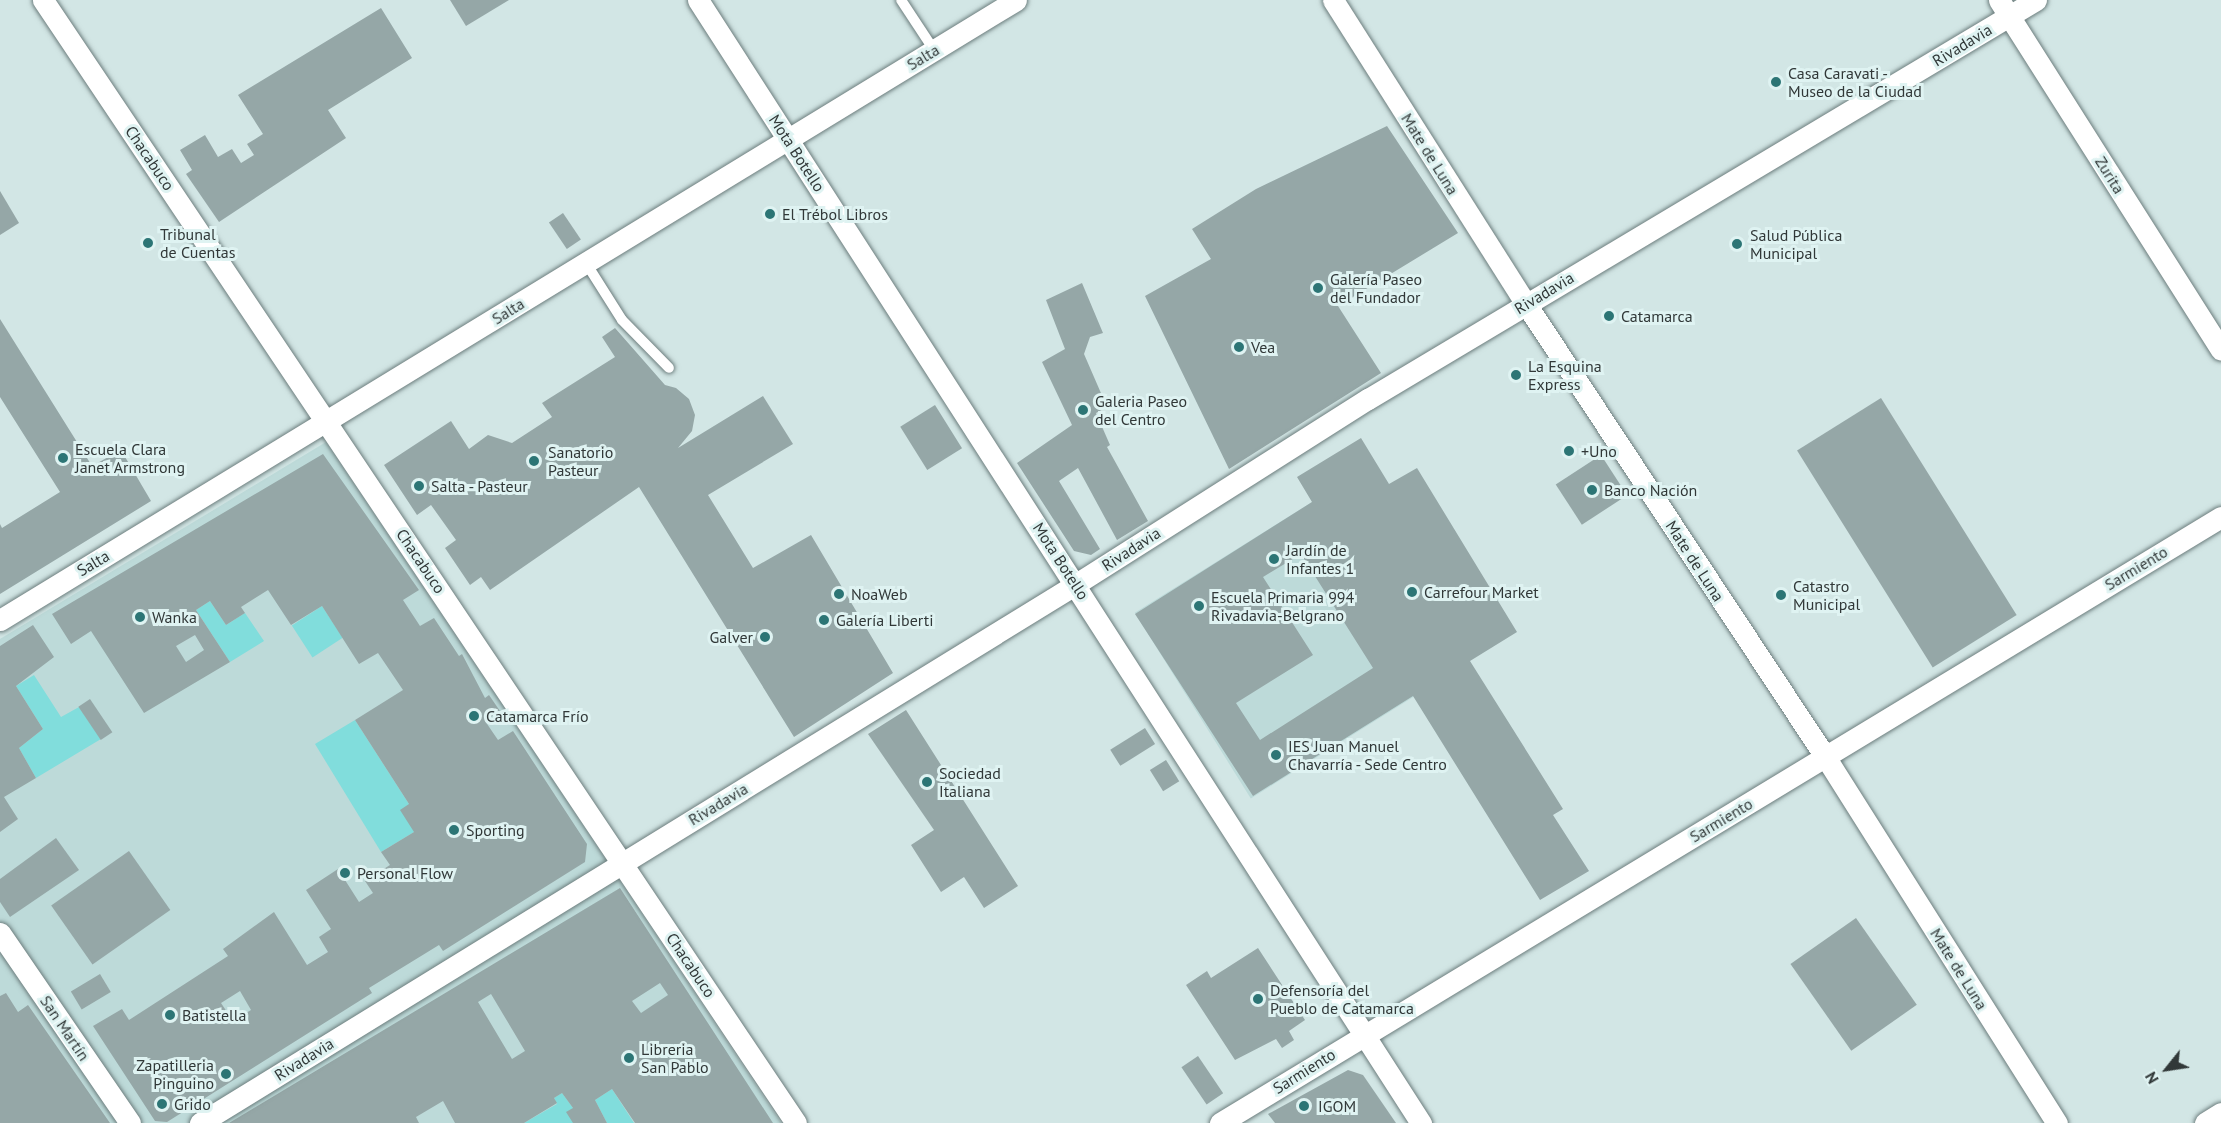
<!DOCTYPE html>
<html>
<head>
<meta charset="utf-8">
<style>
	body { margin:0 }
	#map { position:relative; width:2221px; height:1123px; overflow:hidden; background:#d2e6e5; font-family:"PT Sans",sans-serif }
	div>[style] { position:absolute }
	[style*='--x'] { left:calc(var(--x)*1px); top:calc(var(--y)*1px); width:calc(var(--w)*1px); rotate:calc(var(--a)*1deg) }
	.built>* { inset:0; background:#bddad9; transform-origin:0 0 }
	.green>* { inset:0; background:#81dddc; transform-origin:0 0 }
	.building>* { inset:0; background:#95a7a7; transform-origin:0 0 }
	.roads { filter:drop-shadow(0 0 2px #6c7d7d) drop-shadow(0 0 2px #6c7d7d) }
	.lane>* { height:10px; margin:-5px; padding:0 5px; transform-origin:5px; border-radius:5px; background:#fff }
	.street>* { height:21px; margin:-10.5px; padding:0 10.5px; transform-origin:10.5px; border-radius:10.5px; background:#fff }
	.dots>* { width:16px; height:16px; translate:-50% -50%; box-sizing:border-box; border:3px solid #dff3f2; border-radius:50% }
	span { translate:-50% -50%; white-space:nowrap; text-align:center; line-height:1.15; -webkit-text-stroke:6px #dff3f2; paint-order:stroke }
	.street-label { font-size:16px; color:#313838 }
	.poi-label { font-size:16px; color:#313838 }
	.left { translate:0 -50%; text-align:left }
	.right { translate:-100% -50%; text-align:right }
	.north { position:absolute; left:2137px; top:1039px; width:60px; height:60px; -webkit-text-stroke:4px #dff3f2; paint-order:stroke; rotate:240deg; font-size:16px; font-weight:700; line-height:24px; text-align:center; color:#313838 }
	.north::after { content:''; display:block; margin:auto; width:21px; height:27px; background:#313838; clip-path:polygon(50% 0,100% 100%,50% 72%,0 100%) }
</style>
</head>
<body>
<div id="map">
	<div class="built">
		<div style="clip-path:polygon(326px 442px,595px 843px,781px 1123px,0 1123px,0 639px)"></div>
		<div style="left:1312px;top:502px;width:219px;height:209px;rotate:58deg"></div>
	</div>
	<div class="green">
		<div style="clip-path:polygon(210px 601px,226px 625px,245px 613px,264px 641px,230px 662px,196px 610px)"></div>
		<div style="left:322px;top:606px;width:38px;height:36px;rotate:57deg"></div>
		<div style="clip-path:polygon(34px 675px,61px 717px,79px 707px,101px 739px,36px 778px,19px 748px,43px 729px,16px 686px)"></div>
		<div style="clip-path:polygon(355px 720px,409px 804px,414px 832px,381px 852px,315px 744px)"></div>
		<div style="clip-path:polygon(612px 1089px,634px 1123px,607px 1123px,595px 1100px)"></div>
		<div style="clip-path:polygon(562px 1093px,573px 1108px,573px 1123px,524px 1123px,557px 1104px,554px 1098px)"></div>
	</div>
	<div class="building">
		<div style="clip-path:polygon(450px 0,509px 0,466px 26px)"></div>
		<div style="clip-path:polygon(381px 8px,412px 58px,328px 110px,346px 138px,219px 222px,186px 174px,192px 170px,180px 150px,205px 135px,218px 157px,232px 149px,241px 163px,254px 155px,247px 144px,263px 134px,238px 95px)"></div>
		<div style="clip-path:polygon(1387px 126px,1458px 233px,1338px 306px,1381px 373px,1229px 469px,1145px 296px,1211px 259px,1192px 229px,1256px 189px)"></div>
		<div style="clip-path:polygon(0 191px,19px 223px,0 235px)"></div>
		<div style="left:563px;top:213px;width:32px;height:17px;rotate:56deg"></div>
		<div style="clip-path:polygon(1082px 283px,1103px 333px,1090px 337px,1084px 354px,1107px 407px,1096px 413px,1110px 445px,1107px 447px,1148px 521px,1117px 540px,1078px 468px,1059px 481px,1100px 549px,1091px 555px,1074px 551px,1017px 463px,1072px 425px,1042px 362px,1065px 349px,1046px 300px)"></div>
		<div style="clip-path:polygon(0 319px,92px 466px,121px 450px,151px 501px,0 594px,0 524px,2px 528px,60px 492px,0 397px)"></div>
		<div style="clip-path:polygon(615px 328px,665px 385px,676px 388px,689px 399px,695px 415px,692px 431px,678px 448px,763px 396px,793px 444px,708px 495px,753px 568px,811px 535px,893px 673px,794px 737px,639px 487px,490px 590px,481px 577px,470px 585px,445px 548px,456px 540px,431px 505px,417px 515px,384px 465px,451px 421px,469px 449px,488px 435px,512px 443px,552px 417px,542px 403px,615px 357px,602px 337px)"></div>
		<div style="left:1881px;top:398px;width:256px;height:99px;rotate:58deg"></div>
		<div style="left:935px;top:405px;width:51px;height:41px;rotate:58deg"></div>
		<div style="clip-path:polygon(evenodd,1361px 438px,1389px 484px,1417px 468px,1517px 632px,1470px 661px,1563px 809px,1553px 815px,1589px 871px,1540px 900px,1413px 696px,1253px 796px,1135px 614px,1312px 502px,1297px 477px,1361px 438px,1301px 554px,1373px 668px,1260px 740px,1236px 703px,1313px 655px,1263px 577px,1301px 554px)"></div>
		<div style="clip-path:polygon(evenodd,323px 454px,419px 590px,403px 600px,420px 626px,434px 618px,459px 656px,462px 654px,485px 698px,489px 695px,500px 711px,485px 721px,498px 740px,513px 731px,587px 844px,585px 862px,443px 951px,439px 945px,369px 988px,372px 993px,167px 1122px,155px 1121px,93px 1026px,122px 1009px,129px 1020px,228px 956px,223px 949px,274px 912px,307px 965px,328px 952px,319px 937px,331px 929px,306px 890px,338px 869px,359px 902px,373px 893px,365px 881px,390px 865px,381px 852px,414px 832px,400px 810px,409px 804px,355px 720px,403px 690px,378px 653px,359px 664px,322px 606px,291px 625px,268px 590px,241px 607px,245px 613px,226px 625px,210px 601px,196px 610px,230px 662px,144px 713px,91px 631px,71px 644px,52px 614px,323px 454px,195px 635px,204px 650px,186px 662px,176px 646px,195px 635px,323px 454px,240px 991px,251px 1010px,233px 1021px,221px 1003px,240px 991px)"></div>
		<div style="left:1601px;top:455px;width:48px;height:54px;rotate:57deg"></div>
		<div style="clip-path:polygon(33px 625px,54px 657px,16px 686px,43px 729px,19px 748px,36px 778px,4px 797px,18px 819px,0 832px,0 646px)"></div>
		<div style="left:90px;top:699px;width:40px;height:14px;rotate:56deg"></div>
		<div style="clip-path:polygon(906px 710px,1018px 886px,984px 908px,964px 877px,941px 892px,911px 845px,934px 830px,868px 734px)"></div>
		<div style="left:1145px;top:728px;width:19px;height:41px;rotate:58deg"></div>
		<div style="left:1166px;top:760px;width:25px;height:19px;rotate:58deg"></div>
		<div style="clip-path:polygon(56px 838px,79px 870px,10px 917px,0 902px,0 879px)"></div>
		<div style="left:129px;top:851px;width:72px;height:95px;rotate:55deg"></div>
		<div style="clip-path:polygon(evenodd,620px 888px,773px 1123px,635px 1123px,612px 1089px,595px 1100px,607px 1123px,573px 1123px,566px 1112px,573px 1108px,562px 1093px,554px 1098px,557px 1103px,524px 1123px,455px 1123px,443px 1101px,416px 1117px,419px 1123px,229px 1123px,620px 888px,660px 983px,668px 995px,641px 1013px,632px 1001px,660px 983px,620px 888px,491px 994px,525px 1051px,512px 1059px,478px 1002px,491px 994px)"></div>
		<div style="left:1856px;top:918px;width:106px;height:80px;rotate:55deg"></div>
		<div style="clip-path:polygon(1258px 948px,1305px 1020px,1289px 1031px,1294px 1040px,1282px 1048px,1276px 1039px,1235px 1060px,1186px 985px,1207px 971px,1211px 978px)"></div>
		<div style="left:100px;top:974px;width:21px;height:34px;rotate:59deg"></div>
		<div style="clip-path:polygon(6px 993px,18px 1012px,28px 1005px,110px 1123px,0 1123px,0 996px)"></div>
		<div style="left:1198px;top:1056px;width:45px;height:20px;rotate:56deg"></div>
		<div style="clip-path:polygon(1348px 1070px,1363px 1075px,1396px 1123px,1275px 1123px,1268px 1114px)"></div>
	</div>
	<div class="roads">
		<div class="lane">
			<div style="--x:901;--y:0;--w:60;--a:56.6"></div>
			<div style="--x:586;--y:263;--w:67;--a:57.7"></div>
			<div style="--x:622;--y:320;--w:67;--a:45.6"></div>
		</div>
		<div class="street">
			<div style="--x:43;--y:0;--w:1352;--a:56.16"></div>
			<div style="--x:698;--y:0;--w:1336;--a:57.23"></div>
			<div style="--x:1333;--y:0;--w:360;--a:57.6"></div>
			<div style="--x:1526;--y:304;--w:544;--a:56.54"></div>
			<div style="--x:1826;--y:758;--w:432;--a:57.7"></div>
			<div style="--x:1999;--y:0;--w:414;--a:57.6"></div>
			<div style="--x:0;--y:620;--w:1190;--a:-31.39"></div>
			<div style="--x:0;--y:933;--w:230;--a:55.6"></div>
			<div style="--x:200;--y:1123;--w:1029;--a:-31.6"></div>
			<div style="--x:1076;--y:584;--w:346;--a:-32.4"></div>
			<div style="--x:1368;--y:399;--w:778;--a:-30.85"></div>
			<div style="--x:1220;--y:1123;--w:1170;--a:-31.19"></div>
			<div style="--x:2205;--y:1123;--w:19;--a:-32"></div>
		</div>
	</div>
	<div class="dots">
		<div style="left:1776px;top:82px;background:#2c7575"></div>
		<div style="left:770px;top:214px;background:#2c7575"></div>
		<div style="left:148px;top:243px;background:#2c7575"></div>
		<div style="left:1737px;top:244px;background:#2c7575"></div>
		<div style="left:1318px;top:288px;background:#2c7575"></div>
		<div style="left:1609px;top:316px;background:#2c7575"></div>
		<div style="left:1239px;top:347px;background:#2c7575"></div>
		<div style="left:1516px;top:375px;background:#2c7575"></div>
		<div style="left:1083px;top:410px;background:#2c7575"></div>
		<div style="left:1569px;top:451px;background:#2c7575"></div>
		<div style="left:63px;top:458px;background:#2c7575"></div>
		<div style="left:534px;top:461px;background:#2c7575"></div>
		<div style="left:419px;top:486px;background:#2c7575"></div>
		<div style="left:1592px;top:490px;background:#2c7575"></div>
		<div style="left:1274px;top:559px;background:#2c7575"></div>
		<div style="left:1412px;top:592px;background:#2c7575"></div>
		<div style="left:839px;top:594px;background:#2c7575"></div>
		<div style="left:1781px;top:595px;background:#2c7575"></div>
		<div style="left:1199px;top:606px;background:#2c7575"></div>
		<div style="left:140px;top:617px;background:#2c7575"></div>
		<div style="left:824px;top:620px;background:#2c7575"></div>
		<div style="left:765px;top:637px;background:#2c7575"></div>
		<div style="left:474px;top:716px;background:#2c7575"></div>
		<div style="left:1276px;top:755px;background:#2c7575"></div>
		<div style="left:927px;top:782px;background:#2c7575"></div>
		<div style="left:454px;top:830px;background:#2c7575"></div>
		<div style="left:345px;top:873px;background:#2c7575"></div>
		<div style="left:1258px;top:999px;background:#2c7575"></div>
		<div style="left:170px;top:1015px;background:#2c7575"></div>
		<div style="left:629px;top:1058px;background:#2c7575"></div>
		<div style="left:226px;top:1074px;background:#2c7575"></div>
		<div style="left:162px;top:1104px;background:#2c7575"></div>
		<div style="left:1304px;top:1106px;background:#2c7575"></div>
	</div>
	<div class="street-label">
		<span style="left:1962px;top:45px;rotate:-31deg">Rivadavia</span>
		<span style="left:923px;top:57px;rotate:-31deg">Salta</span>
		<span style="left:797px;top:153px;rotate:57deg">Mota Botello</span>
		<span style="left:1430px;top:154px;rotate:58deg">Mate de Luna</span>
		<span style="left:150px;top:158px;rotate:56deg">Chacabuco</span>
		<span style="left:2110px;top:175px;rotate:58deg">Zurita</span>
		<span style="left:1544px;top:293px;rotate:-31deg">Rivadavia</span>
		<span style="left:508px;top:311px;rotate:-32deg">Salta</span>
		<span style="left:1131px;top:549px;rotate:-33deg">Rivadavia</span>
		<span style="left:421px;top:561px;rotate:56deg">Chacabuco</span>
		<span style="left:1061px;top:561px;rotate:57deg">Mota Botello</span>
		<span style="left:1695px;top:561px;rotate:57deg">Mate de Luna</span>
		<span style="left:93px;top:563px;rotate:-31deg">Salta</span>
		<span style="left:2136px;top:568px;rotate:-31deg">Sarmiento</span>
		<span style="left:718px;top:804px;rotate:-31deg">Rivadavia</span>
		<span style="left:1721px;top:820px;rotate:-31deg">Sarmiento</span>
		<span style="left:691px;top:965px;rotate:56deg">Chacabuco</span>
		<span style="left:1959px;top:969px;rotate:58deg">Mate de Luna</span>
		<span style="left:65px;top:1028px;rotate:56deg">San Martín</span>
		<span style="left:304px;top:1059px;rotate:-32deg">Rivadavia</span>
		<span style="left:1304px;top:1071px;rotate:-32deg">Sarmiento</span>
	</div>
	<div class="poi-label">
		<span class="left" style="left:1788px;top:82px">Casa Caravati -<br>Museo de la Ciudad</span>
		<span class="left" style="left:782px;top:214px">El Trébol Libros</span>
		<span class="left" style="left:160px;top:243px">Tribunal<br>de Cuentas</span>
		<span class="left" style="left:1750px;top:244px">Salud Pública<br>Municipal</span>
		<span class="left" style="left:1330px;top:288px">Galería Paseo<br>del Fundador</span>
		<span class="left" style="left:1621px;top:316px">Catamarca</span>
		<span class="left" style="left:1251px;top:347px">Vea</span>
		<span class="left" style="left:1528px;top:375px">La Esquina<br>Express</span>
		<span class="left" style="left:1095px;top:410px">Galeria Paseo<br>del Centro</span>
		<span class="left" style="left:75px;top:458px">Escuela Clara<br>Janet Armstrong</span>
		<span class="left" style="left:1581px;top:451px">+Uno</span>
		<span class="left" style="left:548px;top:461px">Sanatorio<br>Pasteur</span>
		<span class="left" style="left:431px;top:486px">Salta - Pasteur</span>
		<span class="left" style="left:1604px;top:490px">Banco Nación</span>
		<span class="left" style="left:1286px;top:559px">Jardín de<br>Infantes 1</span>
		<span class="left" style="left:1793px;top:595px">Catastro<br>Municipal</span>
		<span class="left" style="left:1424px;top:592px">Carrefour Market</span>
		<span class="left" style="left:851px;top:594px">NoaWeb</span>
		<span class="left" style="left:1211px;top:606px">Escuela Primaria 994<br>Rivadavia-Belgrano</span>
		<span class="left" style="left:152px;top:617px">Wanka</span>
		<span class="left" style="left:836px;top:620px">Galería Liberti</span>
		<span class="right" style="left:753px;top:637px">Galver</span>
		<span class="left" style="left:486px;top:716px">Catamarca Frío</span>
		<span class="left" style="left:1288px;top:755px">IES Juan Manuel<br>Chavarría - Sede Centro</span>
		<span class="left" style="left:939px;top:782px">Sociedad<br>Italiana</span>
		<span class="left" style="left:466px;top:830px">Sporting</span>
		<span class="left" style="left:357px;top:873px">Personal Flow</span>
		<span class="left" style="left:1270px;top:999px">Defensoría del<br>Pueblo de Catamarca</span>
		<span class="left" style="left:182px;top:1015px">Batistella</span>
		<span class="left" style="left:641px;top:1058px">Libreria<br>San Pablo</span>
		<span class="right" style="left:214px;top:1074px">Zapatilleria<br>Pinguino</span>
		<span class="left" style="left:174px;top:1104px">Grido</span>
		<span class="left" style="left:1318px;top:1106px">IGOM</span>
	</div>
	<div class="north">N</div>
</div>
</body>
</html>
